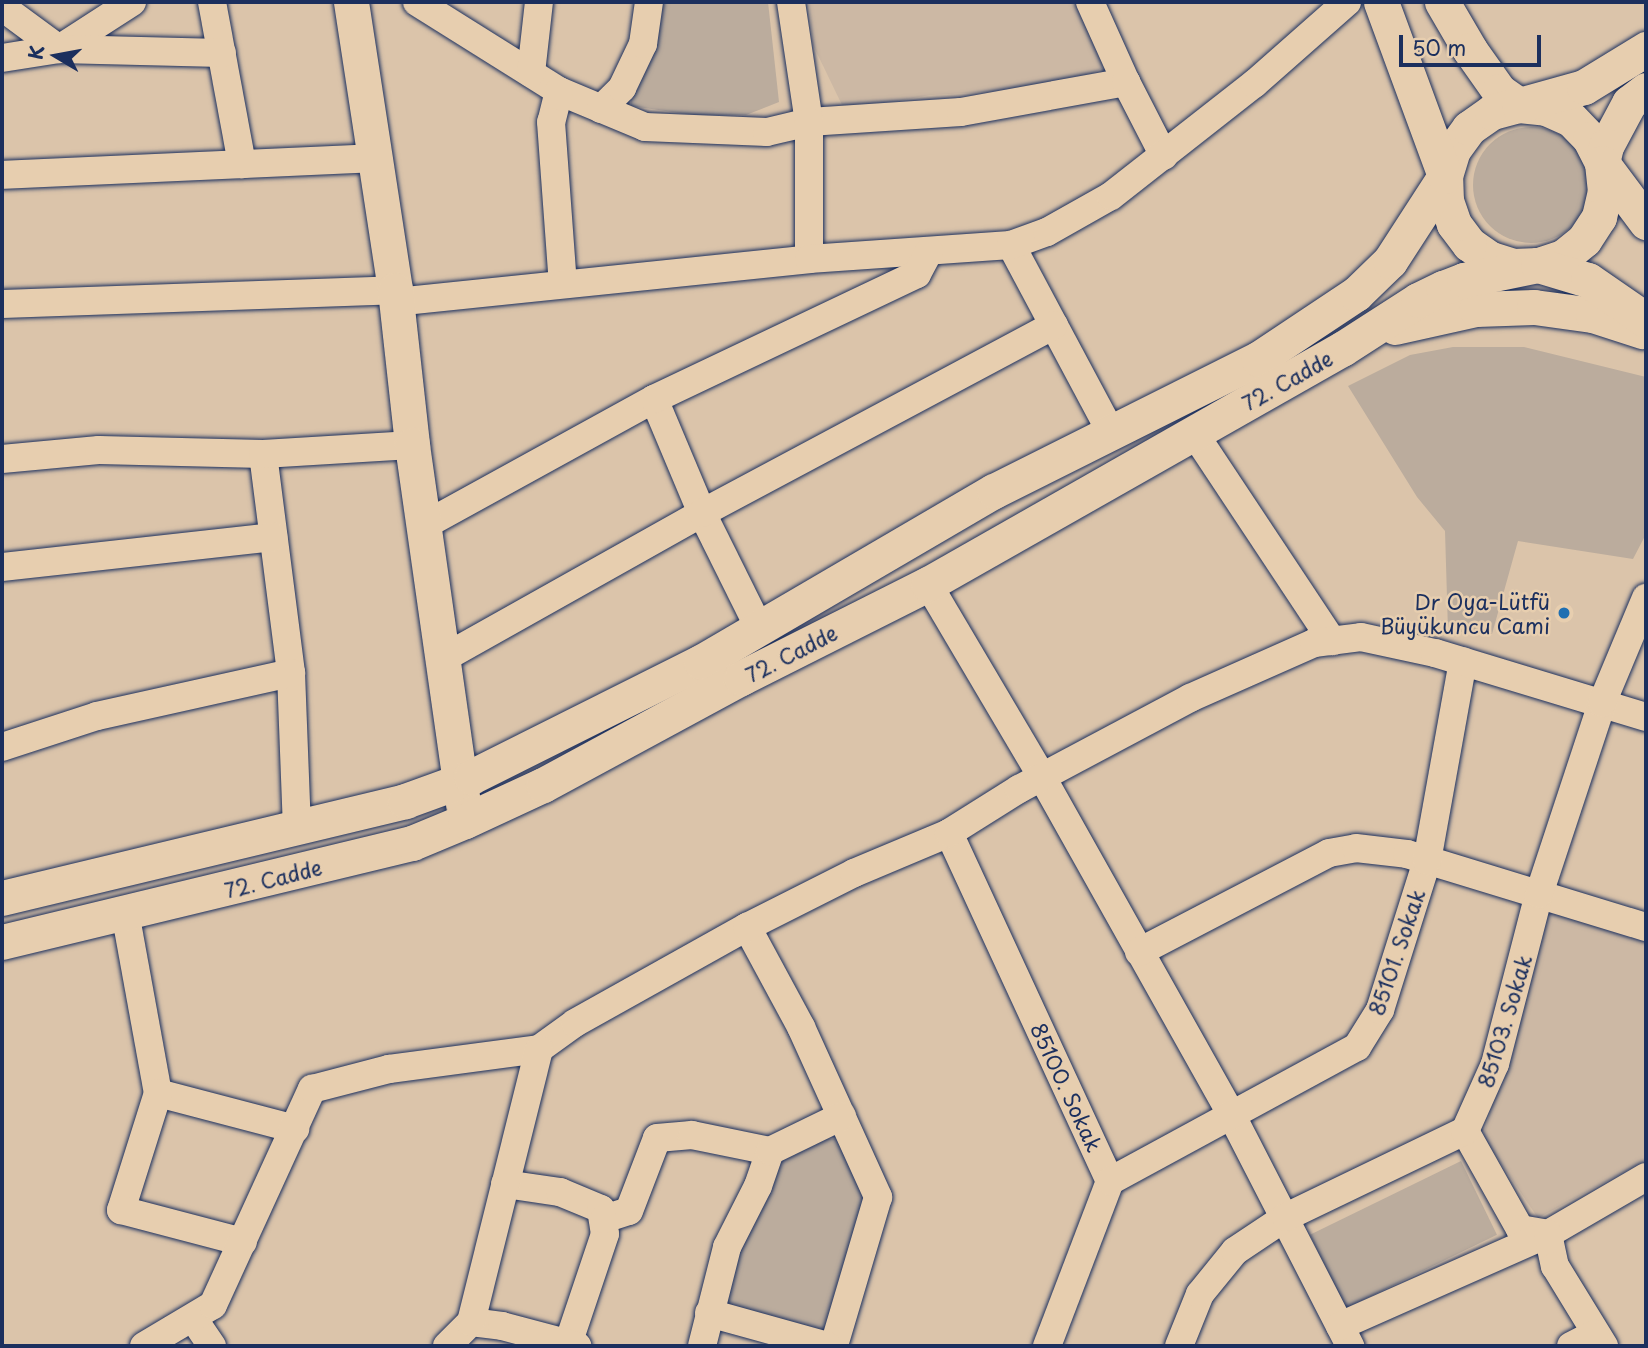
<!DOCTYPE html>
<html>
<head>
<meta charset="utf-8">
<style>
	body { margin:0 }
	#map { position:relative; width:1648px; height:1348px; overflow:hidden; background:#dbc4aa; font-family:"Playpen Sans",sans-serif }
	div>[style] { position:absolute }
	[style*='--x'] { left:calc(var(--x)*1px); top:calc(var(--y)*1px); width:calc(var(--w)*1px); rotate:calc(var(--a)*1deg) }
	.built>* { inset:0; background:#ccb8a4 }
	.green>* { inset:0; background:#bbac9d; transform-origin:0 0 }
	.round { border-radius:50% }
	.roads { filter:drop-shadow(0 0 2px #1b2f5e) drop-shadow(0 0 2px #1b2f5e) }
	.minor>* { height:28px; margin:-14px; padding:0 14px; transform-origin:14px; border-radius:14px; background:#e7ceaf }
	.major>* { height:35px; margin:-17.5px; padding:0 17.5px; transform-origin:17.5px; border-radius:17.5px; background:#e7ceaf }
	.dots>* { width:19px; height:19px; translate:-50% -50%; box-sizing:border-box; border:4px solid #e7ceaf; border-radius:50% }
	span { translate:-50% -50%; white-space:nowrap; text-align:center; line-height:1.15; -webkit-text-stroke:5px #e7ceaf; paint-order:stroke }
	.street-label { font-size:21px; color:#1b2f5e }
	.poi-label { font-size:21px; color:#1b2f5e }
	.right { translate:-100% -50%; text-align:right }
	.frame { position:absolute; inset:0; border:4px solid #1b2f5e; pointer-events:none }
	.north { position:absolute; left:21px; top:21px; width:70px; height:70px; -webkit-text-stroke:5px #e7ceaf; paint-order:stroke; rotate:280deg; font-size:19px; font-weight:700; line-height:28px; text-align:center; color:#1b2f5e }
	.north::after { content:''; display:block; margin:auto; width:24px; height:32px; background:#1b2f5e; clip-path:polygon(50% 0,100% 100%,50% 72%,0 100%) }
	.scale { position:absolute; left:1399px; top:35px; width:142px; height:32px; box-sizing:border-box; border:4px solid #1b2f5e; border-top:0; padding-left:9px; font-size:21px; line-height:24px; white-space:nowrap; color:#1b2f5e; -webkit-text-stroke:5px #e7ceaf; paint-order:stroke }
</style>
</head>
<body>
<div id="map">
	<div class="built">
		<div style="clip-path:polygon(809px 2px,1083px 2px,1106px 51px,1102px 68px,1068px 87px,930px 95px,864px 107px,842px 105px,813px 45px)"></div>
		<div style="clip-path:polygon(1547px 913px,1596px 916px,1646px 941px,1646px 1160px,1538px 1218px,1483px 1137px)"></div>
	</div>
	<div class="green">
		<div style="clip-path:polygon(662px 2px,768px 2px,779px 102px,746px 115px,693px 115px,631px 106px,631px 91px)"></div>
		<div class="round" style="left:1473px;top:127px;width:116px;height:116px"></div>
		<div style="clip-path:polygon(1453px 347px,1524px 347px,1646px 377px,1646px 534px,1633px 559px,1518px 541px,1492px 634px,1448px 631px,1445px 531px,1417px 497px,1348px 386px,1410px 355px)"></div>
		<div style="clip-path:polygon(802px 1138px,840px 1139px,868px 1193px,826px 1332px,721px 1302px,756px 1173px)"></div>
		<div style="left:1461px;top:1161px;width:82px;height:168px;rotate:64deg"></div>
	</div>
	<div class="roads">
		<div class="minor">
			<div style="--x:212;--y:2;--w:165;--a:79.5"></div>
			<div style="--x:417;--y:2;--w:168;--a:32.1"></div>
			<div style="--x:559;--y:91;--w:93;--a:22.7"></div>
			<div style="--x:645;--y:127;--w:122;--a:2.3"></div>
			<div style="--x:767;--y:132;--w:43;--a:-13.4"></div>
			<div style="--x:809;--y:122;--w:152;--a:-3.8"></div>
			<div style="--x:961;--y:112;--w:168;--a:-10.3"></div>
			<div style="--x:791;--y:2;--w:121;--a:81.5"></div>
			<div style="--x:809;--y:122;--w:137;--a:90"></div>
			<div style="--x:1090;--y:2;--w:88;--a:65.8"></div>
			<div style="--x:1126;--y:82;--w:83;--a:62.8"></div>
			<div style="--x:2;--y:7;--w:71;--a:36.4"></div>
			<div style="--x:59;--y:49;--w:87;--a:-32.8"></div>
			<div style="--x:2;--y:58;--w:58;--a:-9"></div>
			<div style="--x:59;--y:49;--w:163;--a:1.4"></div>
			<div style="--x:531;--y:73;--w:71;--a:-83.6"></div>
			<div style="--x:559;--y:91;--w:32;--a:104"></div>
			<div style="--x:551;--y:122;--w:162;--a:85.8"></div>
			<div style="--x:601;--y:109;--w:30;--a:-45"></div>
			<div style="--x:622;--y:88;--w:49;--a:-64.5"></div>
			<div style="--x:643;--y:44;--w:42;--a:-81.9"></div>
			<div style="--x:2;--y:175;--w:373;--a:-2.6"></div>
			<div style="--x:1011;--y:245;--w:212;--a:61.9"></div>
			<div style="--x:396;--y:302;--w:415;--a:-5.9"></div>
			<div style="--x:809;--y:259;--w:202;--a:-4"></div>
			<div style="--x:1011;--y:245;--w:38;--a:-20"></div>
			<div style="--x:1047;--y:232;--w:73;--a:-29.4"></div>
			<div style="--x:1111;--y:196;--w:182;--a:-38.1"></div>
			<div style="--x:1254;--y:84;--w:124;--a:-41.4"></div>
			<div style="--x:2;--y:304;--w:393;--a:-2"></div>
			<div style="--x:654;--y:399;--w:124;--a:67.2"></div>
			<div style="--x:702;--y:513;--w:128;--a:63.6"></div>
			<div style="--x:1194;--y:433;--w:250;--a:56.4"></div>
			<div style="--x:263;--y:454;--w:221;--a:82.7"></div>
			<div style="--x:291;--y:673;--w:153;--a:87.8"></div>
			<div style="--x:2;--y:459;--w:97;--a:-5.3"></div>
			<div style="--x:99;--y:450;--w:164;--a:1.4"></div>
			<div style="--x:263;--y:454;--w:149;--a:-3.5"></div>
			<div style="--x:423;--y:526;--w:264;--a:-28.8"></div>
			<div style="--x:654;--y:399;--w:291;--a:-25.4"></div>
			<div style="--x:917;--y:274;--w:26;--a:-62"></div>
			<div style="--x:2;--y:567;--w:273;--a:-6.3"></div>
			<div style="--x:928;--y:584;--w:224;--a:59.4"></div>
			<div style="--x:1042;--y:777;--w:389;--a:60.7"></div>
			<div style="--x:1232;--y:1116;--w:259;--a:62.8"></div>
			<div style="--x:442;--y:659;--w:298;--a:-29.3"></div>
			<div style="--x:702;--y:513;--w:399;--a:-28.1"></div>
			<div style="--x:2;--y:747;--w:100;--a:-18.1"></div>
			<div style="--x:97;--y:716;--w:199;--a:-12.5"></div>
			<div style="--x:949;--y:833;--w:383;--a:65.2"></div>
			<div style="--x:1110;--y:1181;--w:177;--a:110.9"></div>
			<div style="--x:125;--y:912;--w:184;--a:79.7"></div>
			<div style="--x:158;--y:1093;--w:142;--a:14.7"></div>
			<div style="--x:747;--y:927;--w:114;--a:61.6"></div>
			<div style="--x:801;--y:1027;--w:187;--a:65.6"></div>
			<div style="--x:878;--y:1197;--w:155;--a:106.5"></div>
			<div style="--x:1139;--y:952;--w:214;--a:-27.5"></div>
			<div style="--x:1329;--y:853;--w:27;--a:-10"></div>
			<div style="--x:1356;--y:848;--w:51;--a:6.7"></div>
			<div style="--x:1407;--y:854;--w:250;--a:17"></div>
			<div style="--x:158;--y:1093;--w:123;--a:107.5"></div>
			<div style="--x:121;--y:1210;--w:126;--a:14.7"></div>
			<div style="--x:1465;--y:1131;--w:112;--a:60.7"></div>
			<div style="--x:1520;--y:1229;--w:28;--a:10"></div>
			<div style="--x:1548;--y:1234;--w:113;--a:-30.2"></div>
			<div style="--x:1110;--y:1181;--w:281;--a:-28.5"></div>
			<div style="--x:1357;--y:1047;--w:44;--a:-58.1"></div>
			<div style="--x:1380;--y:1010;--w:156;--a:-72.5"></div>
			<div style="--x:1427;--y:861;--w:203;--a:-79.8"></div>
			<div style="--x:505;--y:1184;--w:56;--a:8.3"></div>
			<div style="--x:560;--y:1192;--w:44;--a:22.5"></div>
			<div style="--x:601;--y:1209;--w:25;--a:81"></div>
			<div style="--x:605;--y:1234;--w:116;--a:108.6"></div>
			<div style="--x:604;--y:1219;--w:26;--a:-18"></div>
			<div style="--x:629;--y:1211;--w:78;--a:-69"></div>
			<div style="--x:657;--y:1138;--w:35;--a:-5"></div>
			<div style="--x:692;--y:1135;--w:80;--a:11.6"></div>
			<div style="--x:709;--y:1313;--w:123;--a:15.5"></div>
			<div style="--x:193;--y:1318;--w:34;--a:56"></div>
			<div style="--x:471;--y:1322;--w:31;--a:7"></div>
			<div style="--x:502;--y:1326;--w:78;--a:14.9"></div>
			<div style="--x:1340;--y:1326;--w:227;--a:-23.9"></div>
			<div style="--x:1548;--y:1234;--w:33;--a:78"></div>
			<div style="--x:1555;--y:1266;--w:94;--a:58.5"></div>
			<div style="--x:144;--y:1346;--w:80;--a:-30.7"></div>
			<div style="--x:213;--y:1305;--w:238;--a:-65.4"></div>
			<div style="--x:312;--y:1089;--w:80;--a:-14.6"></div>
			<div style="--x:389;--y:1069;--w:151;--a:-7.6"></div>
			<div style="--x:539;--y:1049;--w:44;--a:-35.8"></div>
			<div style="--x:575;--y:1023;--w:197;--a:-29.2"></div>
			<div style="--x:747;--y:927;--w:120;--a:-26.8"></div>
			<div style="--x:854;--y:873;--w:103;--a:-22.8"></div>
			<div style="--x:949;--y:833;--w:83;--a:-32.2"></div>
			<div style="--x:1019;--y:789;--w:194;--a:-28"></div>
			<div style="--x:1190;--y:698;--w:136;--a:-23.9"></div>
			<div style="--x:1314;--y:643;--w:47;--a:-7.3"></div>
			<div style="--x:1361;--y:637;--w:76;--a:12.2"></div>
			<div style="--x:1435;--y:653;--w:220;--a:16.9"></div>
			<div style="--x:447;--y:1346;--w:34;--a:-45"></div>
			<div style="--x:471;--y:1322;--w:281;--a:-76"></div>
			<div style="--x:702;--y:1346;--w:102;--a:-75.8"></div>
			<div style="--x:727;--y:1247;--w:68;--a:-63.1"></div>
			<div style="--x:758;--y:1186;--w:37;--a:-71"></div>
			<div style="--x:770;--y:1151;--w:80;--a:-25.9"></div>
			<div style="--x:1179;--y:1346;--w:56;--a:-68"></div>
			<div style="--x:1200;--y:1294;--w:55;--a:-50.9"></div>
			<div style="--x:1235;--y:1251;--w:61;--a:-33.7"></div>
			<div style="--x:1286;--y:1217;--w:199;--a:-25.7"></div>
			<div style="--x:1465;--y:1131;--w:73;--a:-65.9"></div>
			<div style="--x:1495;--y:1064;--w:176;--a:-75.5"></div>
			<div style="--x:1539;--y:894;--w:201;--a:-71.7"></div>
			<div style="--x:1602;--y:703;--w:114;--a:-67.3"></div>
			<div style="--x:1571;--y:1346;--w:27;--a:-27"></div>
		</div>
		<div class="major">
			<div style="--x:351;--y:2;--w:291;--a:81.3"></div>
			<div style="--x:395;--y:290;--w:156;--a:83.7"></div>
			<div style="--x:412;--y:445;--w:363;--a:81.9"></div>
			<div style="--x:1442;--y:2;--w:56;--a:59.7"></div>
			<div style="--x:1470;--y:50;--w:50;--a:54.7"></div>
			<div style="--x:1499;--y:91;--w:24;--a:35"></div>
			<div style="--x:1519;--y:105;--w:27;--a:6"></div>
			<div style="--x:1546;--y:108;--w:27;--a:24"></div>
			<div style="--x:1571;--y:119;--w:28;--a:46"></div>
			<div style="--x:1590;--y:139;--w:27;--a:63"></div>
			<div style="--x:1602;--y:163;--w:28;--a:84"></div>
			<div style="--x:1605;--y:191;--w:27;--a:103"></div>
			<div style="--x:1599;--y:217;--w:27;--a:123"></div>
			<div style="--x:1584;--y:240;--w:27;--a:141"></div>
			<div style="--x:1563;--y:257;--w:26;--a:162"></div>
			<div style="--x:1538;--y:265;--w:25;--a:178"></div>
			<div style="--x:1513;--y:266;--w:25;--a:-162"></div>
			<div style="--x:1489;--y:258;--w:24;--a:-145"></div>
			<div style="--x:1469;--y:244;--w:25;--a:-127"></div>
			<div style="--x:1454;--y:224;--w:24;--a:-109"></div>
			<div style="--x:1446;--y:201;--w:25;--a:-92"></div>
			<div style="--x:1445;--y:176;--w:27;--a:-73"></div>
			<div style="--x:1453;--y:150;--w:27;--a:-54"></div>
			<div style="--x:1469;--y:128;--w:28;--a:-35"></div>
			<div style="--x:1492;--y:112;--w:28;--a:-15"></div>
			<div style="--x:1519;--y:105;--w:67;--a:-15.5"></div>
			<div style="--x:1584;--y:87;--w:73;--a:-31.5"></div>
			<div style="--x:1646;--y:90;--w:21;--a:143"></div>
			<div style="--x:1629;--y:103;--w:49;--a:118.1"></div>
			<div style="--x:1606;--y:146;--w:17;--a:103"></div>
			<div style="--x:1602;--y:163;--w:74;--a:53.3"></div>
			<div style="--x:1395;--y:327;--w:83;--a:-12.5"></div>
			<div style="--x:1476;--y:309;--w:58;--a:-2"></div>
			<div style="--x:1534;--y:307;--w:60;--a:7.7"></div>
			<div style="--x:1593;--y:315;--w:52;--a:18.1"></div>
			<div style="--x:2;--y:898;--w:415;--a:-13.5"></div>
			<div style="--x:405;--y:801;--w:70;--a:-20"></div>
			<div style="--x:471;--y:777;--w:257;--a:-26.6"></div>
			<div style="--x:701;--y:662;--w:339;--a:-30.3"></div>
			<div style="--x:994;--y:491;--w:295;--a:-26.6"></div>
			<div style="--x:1258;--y:359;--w:118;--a:-33.6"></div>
			<div style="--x:1356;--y:294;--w:47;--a:-44.1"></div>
			<div style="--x:1390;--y:261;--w:101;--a:-57.1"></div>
			<div style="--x:1445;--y:176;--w:185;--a:-110.2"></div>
			<div style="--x:2;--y:942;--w:422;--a:-13.6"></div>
			<div style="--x:412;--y:843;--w:57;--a:-22.5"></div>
			<div style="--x:465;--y:821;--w:86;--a:-24.8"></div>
			<div style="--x:543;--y:785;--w:225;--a:-28.4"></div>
			<div style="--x:741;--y:678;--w:209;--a:-26.7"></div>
			<div style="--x:928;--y:584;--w:476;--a:-29.6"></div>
			<div style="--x:1342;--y:349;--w:90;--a:-32.8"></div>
			<div style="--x:1418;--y:300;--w:28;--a:-26"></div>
			<div style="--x:1443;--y:288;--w:22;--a:-21"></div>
			<div style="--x:1464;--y:280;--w:76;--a:-11.5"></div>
			<div style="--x:1538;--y:265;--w:52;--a:16.7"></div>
			<div style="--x:1588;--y:280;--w:70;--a:34.6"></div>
		</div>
	</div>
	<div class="dots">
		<div style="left:1564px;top:613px;background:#1f6fb2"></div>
	</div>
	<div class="street-label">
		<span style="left:1287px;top:380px;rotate:-29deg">72. Cadde</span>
		<span style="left:791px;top:653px;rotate:-27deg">72. Cadde</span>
		<span style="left:273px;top:878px;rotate:-14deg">72. Cadde</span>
		<span style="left:1396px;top:952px;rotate:-71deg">85101. Sokak</span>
		<span style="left:1504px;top:1021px;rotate:-73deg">85103. Sokak</span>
		<span style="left:1067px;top:1087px;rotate:65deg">85100. Sokak</span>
	</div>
	<div class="poi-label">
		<span class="right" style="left:1550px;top:613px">Dr Oya-Lütfü<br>Büyükuncu Cami</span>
	</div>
	<div class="frame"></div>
	<div class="north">K</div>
	<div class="scale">50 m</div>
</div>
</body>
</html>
